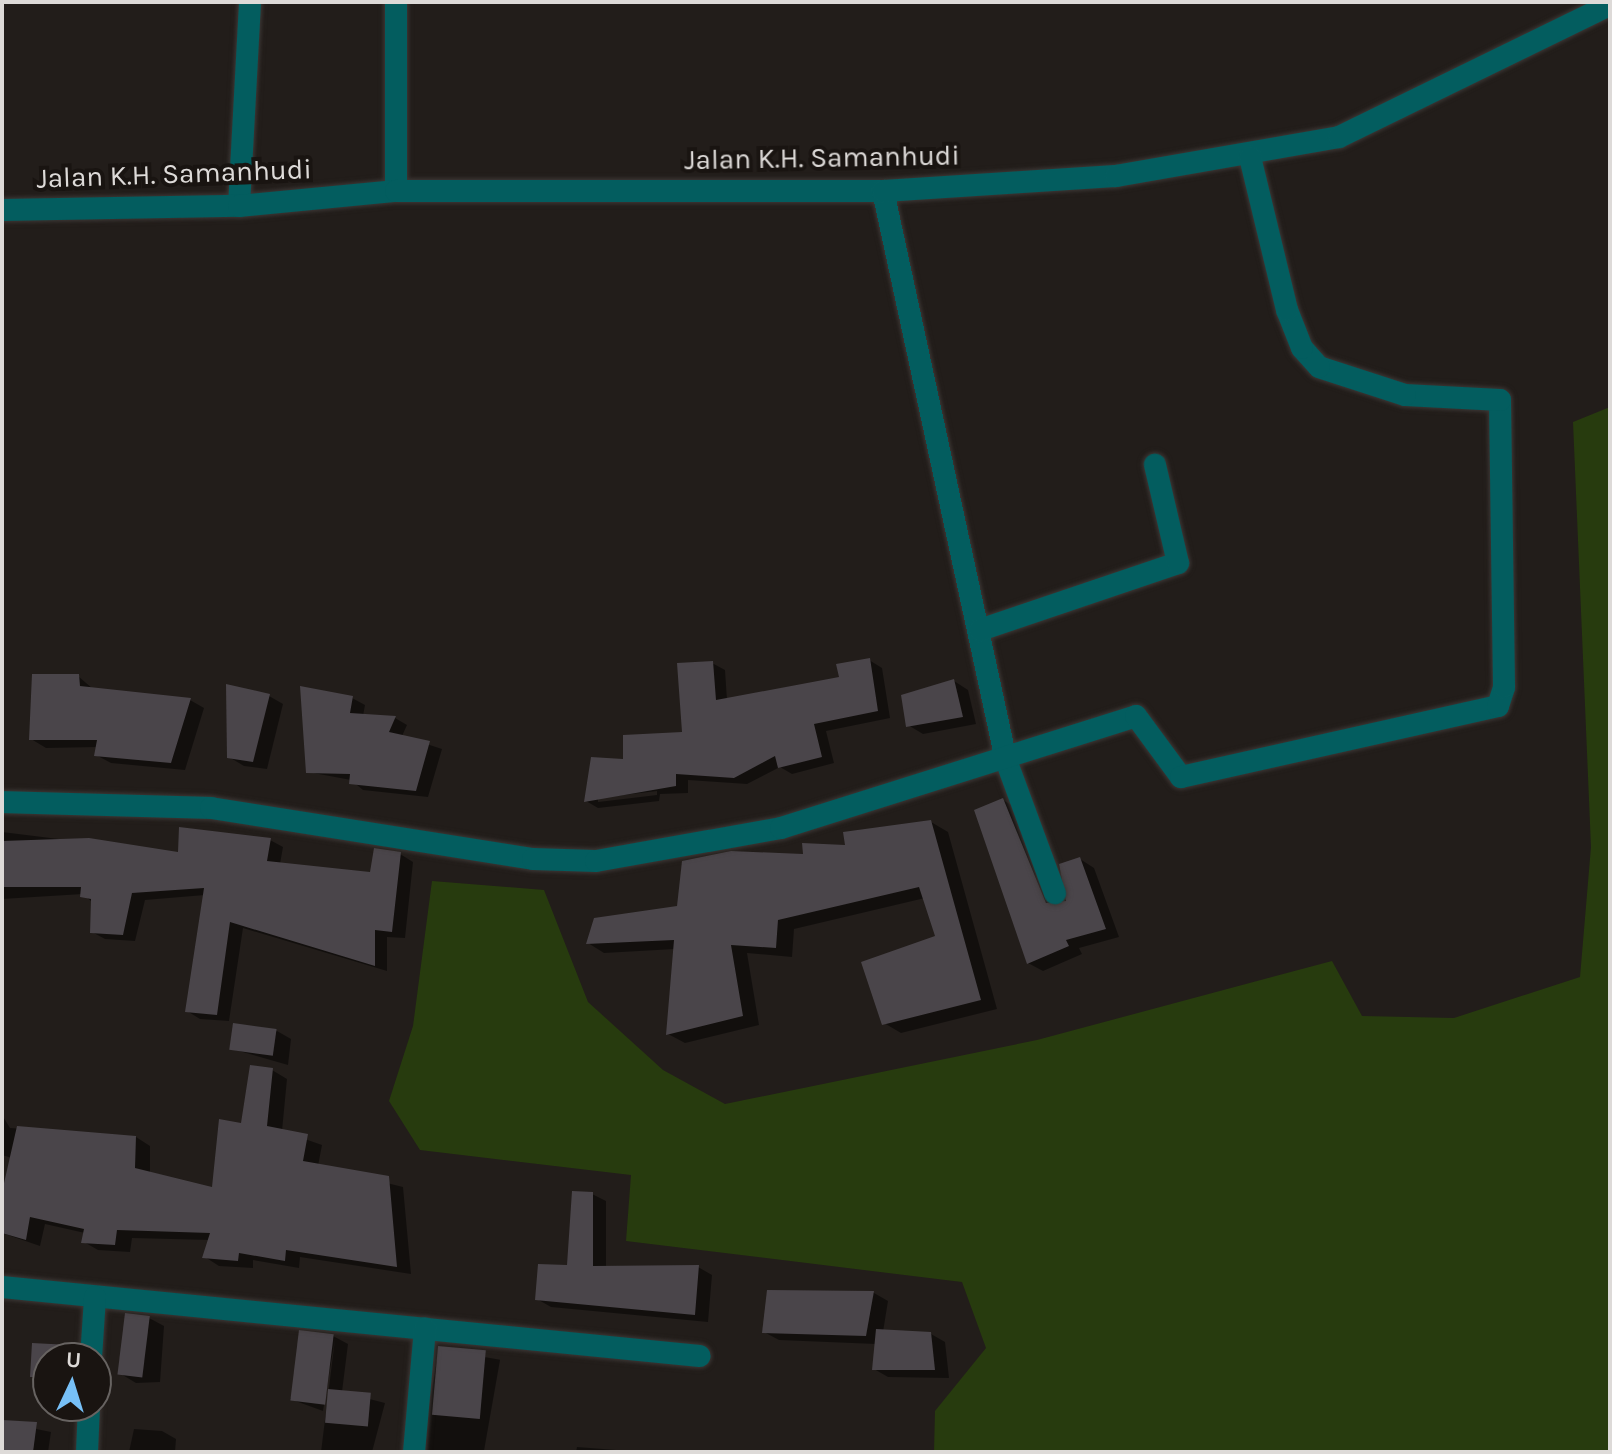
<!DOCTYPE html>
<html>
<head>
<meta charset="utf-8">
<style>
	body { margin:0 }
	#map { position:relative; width:1612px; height:1454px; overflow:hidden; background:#221d1a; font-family:Karla,sans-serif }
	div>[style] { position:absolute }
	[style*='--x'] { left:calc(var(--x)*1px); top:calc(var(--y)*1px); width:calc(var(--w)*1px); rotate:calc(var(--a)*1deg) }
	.green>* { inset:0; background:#273b0e }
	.shadow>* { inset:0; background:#0007; transform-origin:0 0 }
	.building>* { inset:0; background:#4a454a; transform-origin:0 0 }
	.roads { filter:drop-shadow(0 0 2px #3c3735) drop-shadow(0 0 2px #3c3735) }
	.minor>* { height:22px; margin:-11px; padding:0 11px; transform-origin:11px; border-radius:11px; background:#035d5f }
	span { translate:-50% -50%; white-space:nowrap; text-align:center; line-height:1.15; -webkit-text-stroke:8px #191411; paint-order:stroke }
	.street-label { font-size:28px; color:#dddad8 }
	.frame { position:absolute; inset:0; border:4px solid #dddad8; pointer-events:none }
	.north { position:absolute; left:32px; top:1342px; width:80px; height:80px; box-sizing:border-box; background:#191411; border:2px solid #676361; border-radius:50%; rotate:4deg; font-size:22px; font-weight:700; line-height:32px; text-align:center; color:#dddad8 }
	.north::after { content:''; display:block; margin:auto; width:28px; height:36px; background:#77c0f7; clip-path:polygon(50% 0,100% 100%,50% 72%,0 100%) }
</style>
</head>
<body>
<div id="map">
	<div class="green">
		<div style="clip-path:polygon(1610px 407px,1610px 1452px,934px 1452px,935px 1411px,986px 1348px,962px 1282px,626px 1241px,631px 1175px,420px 1150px,389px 1101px,413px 1026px,432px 881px,544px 890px,588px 1002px,663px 1070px,725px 1104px,1037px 1040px,1332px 961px,1362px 1016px,1454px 1018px,1580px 977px,1591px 847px,1573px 422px)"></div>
	</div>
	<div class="shadow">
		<div style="clip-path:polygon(evenodd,869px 660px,882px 668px,890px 718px,826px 731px,834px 763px,792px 774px,780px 767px,747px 784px,688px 780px,688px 793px,660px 794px,659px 801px,598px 808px,586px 801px,625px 761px,684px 734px,712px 663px,725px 670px,727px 700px,841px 679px,869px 660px,657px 791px,657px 795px,598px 802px,598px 798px,657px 791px)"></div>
		<div style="clip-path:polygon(78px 676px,93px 689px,190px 700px,204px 708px,185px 770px,111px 763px,96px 755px,98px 747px,46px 748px,31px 739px)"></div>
		<div style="clip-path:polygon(954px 681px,968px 690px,976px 724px,923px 734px,908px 725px)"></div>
		<div style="clip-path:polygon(269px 696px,283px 704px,267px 769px,244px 766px,229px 757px)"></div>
		<div style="clip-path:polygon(352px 698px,365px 705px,363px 716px,395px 718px,407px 725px,402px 736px,442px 749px,428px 797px,363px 790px,351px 780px,308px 772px)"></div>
		<div style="clip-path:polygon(1003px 800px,1018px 809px,1058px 905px,1071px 897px,1080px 859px,1094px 868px,1119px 937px,1079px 948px,1082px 954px,1043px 971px,1028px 963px)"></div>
		<div style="clip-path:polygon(931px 822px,948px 832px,997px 1009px,901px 1033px,884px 1023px,937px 937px,925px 898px,794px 929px,792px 957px,747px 953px,759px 1025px,685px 1043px,668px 1034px,675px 949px,604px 953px,588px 943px,806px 856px)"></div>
		<div style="clip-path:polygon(2px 832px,180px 854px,270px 840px,283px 847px,280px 864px,371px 874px,400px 854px,413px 862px,405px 938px,387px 937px,387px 971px,243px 928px,229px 1021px,200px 1019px,187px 1011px,205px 895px,145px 900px,135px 941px,105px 939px,92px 932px,92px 902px,83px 894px,2px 899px)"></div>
		<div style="clip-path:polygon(277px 1031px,291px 1039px,288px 1065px,232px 1049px)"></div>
		<div style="clip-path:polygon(272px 1070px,287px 1079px,282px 1131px,322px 1145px,318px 1166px,403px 1187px,411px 1274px,300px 1257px,299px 1268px,253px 1260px,253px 1268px,219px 1266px,205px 1257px,210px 1240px,132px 1238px,130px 1252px,98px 1250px,84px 1242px,85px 1233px,45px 1224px,40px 1246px,2px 1233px,12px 1158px,2px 1155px,2px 1115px,10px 1128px,136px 1137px,150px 1146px,150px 1173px,214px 1190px)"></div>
		<div style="clip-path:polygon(592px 1194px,606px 1201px,606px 1268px,698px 1267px,712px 1275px,708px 1322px,551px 1307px,537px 1299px,569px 1267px)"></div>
		<div style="clip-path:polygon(769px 1292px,874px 1293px,888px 1301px,883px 1332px,931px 1334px,945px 1342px,949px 1378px,888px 1377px,874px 1369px,876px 1344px,779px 1340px,764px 1332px)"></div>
		<div style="clip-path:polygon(149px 1318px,164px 1326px,160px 1382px,136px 1383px,121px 1374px)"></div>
		<div style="clip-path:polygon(333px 1336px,348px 1344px,342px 1392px,385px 1403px,372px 1452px,321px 1452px,335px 1339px,323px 1411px,290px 1399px)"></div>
		<div style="clip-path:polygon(33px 1345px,69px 1347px,83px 1358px,48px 1358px,46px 1384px,32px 1376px)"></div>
		<div style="left:439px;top:1349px;width:62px;height:103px;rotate:10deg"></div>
		<div style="clip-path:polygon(2px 1422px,51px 1432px,48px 1452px,2px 1452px)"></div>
		<div style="clip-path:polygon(134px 1429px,162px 1431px,176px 1439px,175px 1452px,129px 1452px)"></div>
		<div style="clip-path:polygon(577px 1447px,616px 1450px,619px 1452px,576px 1452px)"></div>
	</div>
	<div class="building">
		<div style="clip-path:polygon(870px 658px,878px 711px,814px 724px,822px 757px,778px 768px,775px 756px,734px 778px,676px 774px,676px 786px,584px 802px,591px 757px,623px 759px,623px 735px,682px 732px,677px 663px,713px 661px,716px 700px,839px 677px,836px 664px)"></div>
		<div style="clip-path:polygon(32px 674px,79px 674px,80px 686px,191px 698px,171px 763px,94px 756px,97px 740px,29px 740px)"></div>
		<div style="clip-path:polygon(954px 679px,963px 717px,906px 727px,901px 695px)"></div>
		<div style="clip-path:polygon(226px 684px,270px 694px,253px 762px,227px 758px)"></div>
		<div style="clip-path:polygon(300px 686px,353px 696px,350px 713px,396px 716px,389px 732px,430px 741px,416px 791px,349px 784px,350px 774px,306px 773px)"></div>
		<div style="clip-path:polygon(1003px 798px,1046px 903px,1066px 901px,1059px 864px,1080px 857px,1106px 929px,1066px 940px,1069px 946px,1027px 964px,974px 810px)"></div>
		<div style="clip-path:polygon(931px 820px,981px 1000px,882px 1025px,861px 962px,935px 936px,919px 887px,778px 920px,776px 948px,731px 945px,743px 1016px,666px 1035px,674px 940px,586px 944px,594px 918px,677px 906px,682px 861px,731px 851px,803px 854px,802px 843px,845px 845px,843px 832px)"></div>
		<div style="clip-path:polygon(179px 827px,271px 838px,267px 861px,370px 872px,374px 848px,401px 852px,392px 932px,375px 930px,375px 966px,230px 922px,217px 1015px,185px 1012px,204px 888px,132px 893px,123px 935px,90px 933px,91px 899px,80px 897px,81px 887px,2px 887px,2px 841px,89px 838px,178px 852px)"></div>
		<div style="left:233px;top:1023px;width:44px;height:27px;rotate:8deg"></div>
		<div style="clip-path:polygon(250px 1065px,273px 1068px,267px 1126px,308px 1134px,303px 1161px,389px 1176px,397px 1267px,286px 1250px,285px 1261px,239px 1253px,238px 1261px,202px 1258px,210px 1233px,117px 1230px,115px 1245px,81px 1243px,84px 1229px,30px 1217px,26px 1240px,2px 1233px,2px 1192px,17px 1126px,136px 1136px,135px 1168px,212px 1187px,219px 1119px,241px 1123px)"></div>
		<div style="clip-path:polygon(572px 1191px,593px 1192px,593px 1266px,699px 1265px,695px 1315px,535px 1300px,538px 1264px,567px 1265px)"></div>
		<div style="clip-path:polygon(767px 1290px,874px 1291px,866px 1336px,762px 1333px)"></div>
		<div style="left:125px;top:1313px;width:25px;height:62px;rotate:7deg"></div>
		<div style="clip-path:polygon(876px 1329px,931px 1332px,935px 1370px,872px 1370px)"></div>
		<div style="left:299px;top:1330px;width:35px;height:71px;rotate:7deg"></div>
		<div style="clip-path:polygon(32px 1343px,70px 1345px,69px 1358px,48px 1358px,48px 1377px,30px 1377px)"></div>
		<div style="left:438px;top:1346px;width:48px;height:69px;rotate:5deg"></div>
		<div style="left:328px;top:1389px;width:43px;height:34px;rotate:5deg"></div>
		<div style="clip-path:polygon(2px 1420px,37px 1422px,33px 1452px,2px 1452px)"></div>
	</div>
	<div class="roads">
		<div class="minor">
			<div style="--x:396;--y:191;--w:189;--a:-90"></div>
			<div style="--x:883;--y:191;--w:582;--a:77.8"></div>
			<div style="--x:1006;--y:760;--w:142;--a:69.8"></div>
			<div style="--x:239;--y:206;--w:204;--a:-86.9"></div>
			<div style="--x:2;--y:210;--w:237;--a:-1"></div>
			<div style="--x:239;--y:206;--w:158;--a:-5.5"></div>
			<div style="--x:396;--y:191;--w:487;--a:0"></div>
			<div style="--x:883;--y:191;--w:233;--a:-3.7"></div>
			<div style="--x:1116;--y:176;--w:226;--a:-9.9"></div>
			<div style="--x:1339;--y:137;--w:301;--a:-26"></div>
			<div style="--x:980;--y:630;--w:209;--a:-18.7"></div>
			<div style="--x:1178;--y:563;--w:101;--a:-103.2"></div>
			<div style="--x:2;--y:802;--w:209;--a:1.6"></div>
			<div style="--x:211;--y:808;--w:326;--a:9"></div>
			<div style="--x:533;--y:859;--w:63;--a:1.8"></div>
			<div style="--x:596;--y:861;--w:188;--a:-10.1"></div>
			<div style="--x:781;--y:828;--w:372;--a:-17.5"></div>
			<div style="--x:1136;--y:716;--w:76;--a:53.6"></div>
			<div style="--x:1181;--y:777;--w:325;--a:-12.6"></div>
			<div style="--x:1498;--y:706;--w:20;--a:-72"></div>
			<div style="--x:1504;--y:687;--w:287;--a:-90.8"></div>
			<div style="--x:1500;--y:400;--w:95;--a:-177"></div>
			<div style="--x:1405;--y:395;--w:90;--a:-162"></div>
			<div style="--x:1319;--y:367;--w:25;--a:-132"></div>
			<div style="--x:1302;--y:348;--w:41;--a:-111.5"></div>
			<div style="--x:1287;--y:310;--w:157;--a:-103.6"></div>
			<div style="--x:2;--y:1287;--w:701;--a:5.65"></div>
			<div style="--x:91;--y:1358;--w:61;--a:-86.2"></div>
			<div style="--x:87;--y:1452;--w:46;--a:-87.5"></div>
			<div style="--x:414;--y:1452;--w:124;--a:-84.9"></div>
		</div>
	</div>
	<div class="street-label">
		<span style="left:822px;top:158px;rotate:-1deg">Jalan K.H. Samanhudi</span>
		<span style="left:174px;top:174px;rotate:-2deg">Jalan K.H. Samanhudi</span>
	</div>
	<div class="frame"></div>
	<div class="north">U</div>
</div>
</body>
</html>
